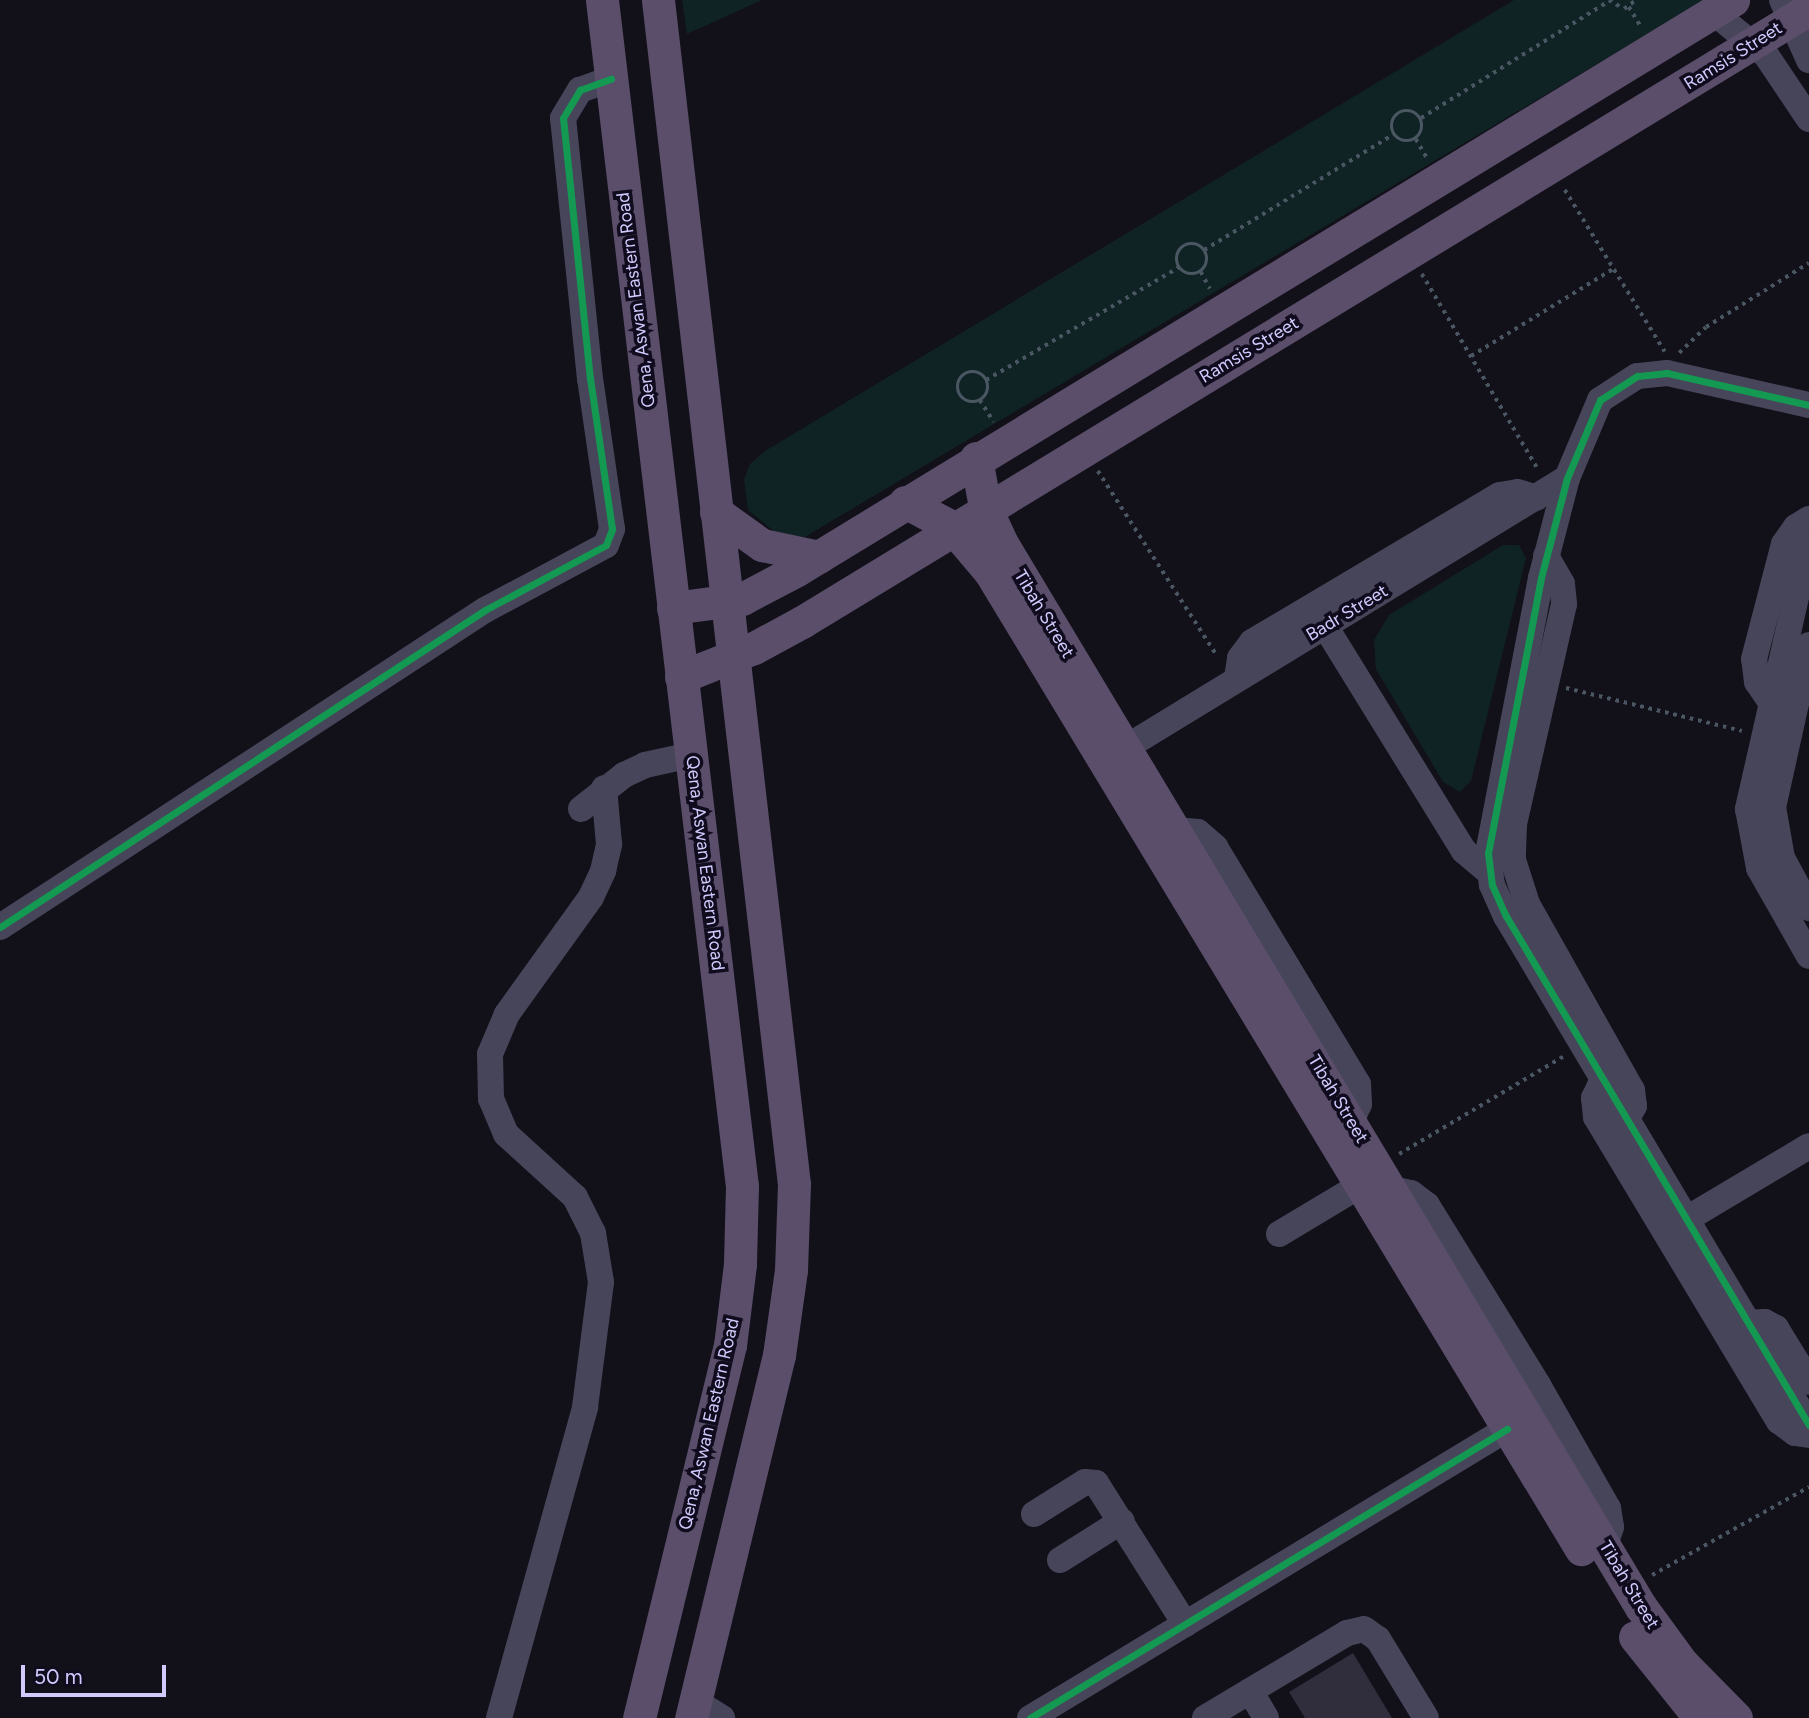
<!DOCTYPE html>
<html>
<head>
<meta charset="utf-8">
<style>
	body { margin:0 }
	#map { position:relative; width:1809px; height:1718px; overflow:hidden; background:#121019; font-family:Figtree,sans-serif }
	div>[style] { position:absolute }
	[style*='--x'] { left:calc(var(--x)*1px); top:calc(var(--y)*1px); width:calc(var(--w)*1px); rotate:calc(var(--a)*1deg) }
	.green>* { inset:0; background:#102324 }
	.building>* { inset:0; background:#302d3c }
	.path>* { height:3.5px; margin-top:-1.75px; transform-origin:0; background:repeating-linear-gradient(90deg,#4a5763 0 3.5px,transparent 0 8.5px) }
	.path>.ring { margin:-1.75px; padding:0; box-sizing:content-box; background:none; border:3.5px solid #4a5763; border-radius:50% }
	.minor>* { height:26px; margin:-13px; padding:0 13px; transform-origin:13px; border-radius:13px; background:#47455a }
	.major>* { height:33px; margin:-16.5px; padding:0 16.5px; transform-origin:16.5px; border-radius:16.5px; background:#5a4e6b }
	.cycleway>* { height:7px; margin:-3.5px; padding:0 3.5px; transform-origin:3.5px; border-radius:3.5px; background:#139951 }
	span { translate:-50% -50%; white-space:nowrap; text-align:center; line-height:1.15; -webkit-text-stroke:7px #100c1d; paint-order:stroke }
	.street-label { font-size:18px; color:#d1cafd }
	.scale { position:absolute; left:21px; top:1665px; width:145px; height:32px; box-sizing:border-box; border:4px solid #d1cafd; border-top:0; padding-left:9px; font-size:21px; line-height:24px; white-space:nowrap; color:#d1cafd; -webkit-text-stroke:5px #100c1d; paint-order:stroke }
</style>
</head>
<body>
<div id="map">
	<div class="green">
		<div style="clip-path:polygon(682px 0,762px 0,687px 34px)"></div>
		<div style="clip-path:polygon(1514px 0,1704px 0,805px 537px,777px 534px,748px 510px,744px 480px,750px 464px,765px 451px)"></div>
		<div style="clip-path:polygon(1503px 545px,1519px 545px,1526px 558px,1471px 781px,1460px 792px,1443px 782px,1376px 669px,1374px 640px,1389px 615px)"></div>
	</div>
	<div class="building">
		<div style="clip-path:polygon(1353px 1653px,1392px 1718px,1305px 1718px,1289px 1692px)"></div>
	</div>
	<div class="path">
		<div style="--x:1609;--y:0;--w:17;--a:31"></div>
		<div style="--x:1624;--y:9;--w:15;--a:-37"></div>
		<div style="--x:1629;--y:7;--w:23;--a:59"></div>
		<div class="ring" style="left:1392px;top:111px;width:26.5px;height:26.5px"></div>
		<div style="--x:1421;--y:118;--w:221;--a:-31.9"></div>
		<div style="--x:1416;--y:139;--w:22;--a:60"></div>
		<div style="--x:1565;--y:190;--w:190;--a:58.3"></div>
		<div class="ring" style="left:1177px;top:244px;width:26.5px;height:26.5px"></div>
		<div style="--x:1204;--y:250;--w:223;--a:-31.4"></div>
		<div style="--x:1201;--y:272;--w:19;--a:62"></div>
		<div style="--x:1422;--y:274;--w:227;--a:59.3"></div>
		<div style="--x:1679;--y:353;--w:37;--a:-44"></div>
		<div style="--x:1706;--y:327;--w:121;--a:-31.9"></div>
		<div style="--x:1471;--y:356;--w:167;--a:-31.5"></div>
		<div class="ring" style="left:958px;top:372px;width:26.5px;height:26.5px"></div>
		<div style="--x:986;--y:380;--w:224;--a:-30.3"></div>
		<div style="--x:980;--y:400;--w:26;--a:58"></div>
		<div style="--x:1098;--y:471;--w:220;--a:57.2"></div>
		<div style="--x:1566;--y:688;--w:181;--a:13.7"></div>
		<div style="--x:1399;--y:1154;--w:192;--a:-30.7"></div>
		<div style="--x:1652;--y:1575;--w:180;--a:-29.3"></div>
	</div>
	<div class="minor">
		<div style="--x:1782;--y:0;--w:66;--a:65.8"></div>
		<div style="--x:1713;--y:12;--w:68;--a:39.1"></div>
		<div style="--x:1766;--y:55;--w:77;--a:56.1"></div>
		<div style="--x:1809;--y:405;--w:146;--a:-167.3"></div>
		<div style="--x:1667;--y:373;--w:30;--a:174"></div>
		<div style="--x:1637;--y:376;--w:44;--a:147"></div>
		<div style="--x:1600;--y:400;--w:85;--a:112.9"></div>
		<div style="--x:1567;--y:478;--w:103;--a:104.6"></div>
		<div style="--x:1541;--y:578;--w:280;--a:100.9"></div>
		<div style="--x:1488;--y:853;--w:32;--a:83"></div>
		<div style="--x:1492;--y:885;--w:34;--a:66"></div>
		<div style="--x:1506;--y:916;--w:592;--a:59.24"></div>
		<div style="--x:1809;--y:540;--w:276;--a:102.8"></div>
		<div style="--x:1748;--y:809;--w:60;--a:79.4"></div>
		<div style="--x:1759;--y:868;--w:101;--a:60.4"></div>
		<div style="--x:1546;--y:556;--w:32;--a:60"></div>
		<div style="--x:1562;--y:584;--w:20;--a:84"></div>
		<div style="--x:1564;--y:604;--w:226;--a:102.8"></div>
		<div style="--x:1514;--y:824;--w:36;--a:92"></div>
		<div style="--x:1513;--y:860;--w:46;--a:72.3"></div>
		<div style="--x:1527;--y:904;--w:214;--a:60.6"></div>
		<div style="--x:1632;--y:1090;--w:16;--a:83"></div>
		<div style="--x:1634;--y:1106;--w:16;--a:120"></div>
		<div style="--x:1325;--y:626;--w:264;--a:58.3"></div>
		<div style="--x:1464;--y:851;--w:31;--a:40"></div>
		<div style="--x:1809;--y:645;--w:166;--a:102.5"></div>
		<div style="--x:1773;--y:807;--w:52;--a:80"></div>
		<div style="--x:1782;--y:858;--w:57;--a:61.6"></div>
		<div style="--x:1237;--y:678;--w:20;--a:-81"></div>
		<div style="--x:1240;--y:658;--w:20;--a:-53"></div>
		<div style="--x:1252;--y:642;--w:288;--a:-30.7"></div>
		<div style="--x:1500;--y:495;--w:18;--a:-9"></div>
		<div style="--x:1518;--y:492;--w:19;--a:18"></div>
		<div style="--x:1770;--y:701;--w:23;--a:-124"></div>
		<div style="--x:1757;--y:682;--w:23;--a:-97"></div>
		<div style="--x:1754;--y:659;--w:119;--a:-75.4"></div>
		<div style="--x:1784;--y:544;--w:21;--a:-55"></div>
		<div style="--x:1796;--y:527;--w:15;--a:-32"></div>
		<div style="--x:1125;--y:748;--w:518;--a:-31.42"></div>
		<div style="--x:581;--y:809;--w:55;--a:-38.3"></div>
		<div style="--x:624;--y:775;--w:23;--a:-25"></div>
		<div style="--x:645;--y:765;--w:47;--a:-12.3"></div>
		<div style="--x:1175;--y:830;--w:23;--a:5"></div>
		<div style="--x:1198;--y:832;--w:23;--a:41"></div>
		<div style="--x:1215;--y:847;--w:277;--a:58.9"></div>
		<div style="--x:1358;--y:1084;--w:20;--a:87"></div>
		<div style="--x:1359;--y:1104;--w:20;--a:114"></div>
		<div style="--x:0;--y:927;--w:579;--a:-33.17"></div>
		<div style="--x:485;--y:610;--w:137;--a:-28.2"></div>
		<div style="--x:606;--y:545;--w:17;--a:-69"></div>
		<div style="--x:612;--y:529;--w:152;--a:-98.3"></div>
		<div style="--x:590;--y:379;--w:262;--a:-95.9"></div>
		<div style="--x:563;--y:118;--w:33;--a:-59"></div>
		<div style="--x:580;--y:90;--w:33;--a:-20"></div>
		<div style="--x:1602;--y:1081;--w:19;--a:115"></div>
		<div style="--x:1594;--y:1098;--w:19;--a:84"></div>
		<div style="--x:1596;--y:1117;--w:355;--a:59"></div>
		<div style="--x:1779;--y:1421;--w:20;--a:37"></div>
		<div style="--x:1795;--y:1433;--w:14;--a:8"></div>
		<div style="--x:1392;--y:1189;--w:19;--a:12"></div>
		<div style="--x:1411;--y:1193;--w:20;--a:37"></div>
		<div style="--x:1427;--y:1205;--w:211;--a:58.3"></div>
		<div style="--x:1538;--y:1385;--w:142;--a:60.4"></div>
		<div style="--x:1608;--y:1508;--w:19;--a:81"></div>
		<div style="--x:1611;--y:1527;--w:19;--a:108"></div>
		<div style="--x:1685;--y:1220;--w:144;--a:-30.8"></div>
		<div style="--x:1279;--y:1234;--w:96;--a:-30.9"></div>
		<div style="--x:1746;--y:1323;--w:19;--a:-3"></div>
		<div style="--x:1765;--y:1322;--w:13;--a:29"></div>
		<div style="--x:1776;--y:1328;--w:63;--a:58.6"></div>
		<div style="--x:1034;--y:1514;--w:60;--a:-32.1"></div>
		<div style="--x:1085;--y:1482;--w:11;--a:5"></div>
		<div style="--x:1096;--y:1483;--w:167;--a:57.7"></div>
		<div style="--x:1060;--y:1560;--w:73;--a:-32.2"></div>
		<div style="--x:1250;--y:1691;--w:31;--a:59"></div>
		<div style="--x:695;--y:1701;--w:32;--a:32"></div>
		<div style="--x:499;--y:1718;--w:323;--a:-74.5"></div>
		<div style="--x:585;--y:1407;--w:126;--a:-82.7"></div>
		<div style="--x:601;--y:1282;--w:50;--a:-99.3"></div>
		<div style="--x:593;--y:1233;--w:40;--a:-116.6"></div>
		<div style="--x:575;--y:1197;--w:93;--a:-137.6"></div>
		<div style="--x:506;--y:1134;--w:38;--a:-113"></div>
		<div style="--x:491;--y:1099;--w:45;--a:-91.3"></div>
		<div style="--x:490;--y:1054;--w:43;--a:-67"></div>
		<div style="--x:507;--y:1014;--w:144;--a:-54.3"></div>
		<div style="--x:591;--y:897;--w:29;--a:-65"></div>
		<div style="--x:603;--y:871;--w:28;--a:-77"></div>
		<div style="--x:609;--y:844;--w:56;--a:-95.1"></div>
		<div style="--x:1030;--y:1718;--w:558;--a:-31.21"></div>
		<div style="--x:1205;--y:1718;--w:165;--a:-30.9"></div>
		<div style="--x:1347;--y:1633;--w:17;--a:-13"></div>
		<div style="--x:1364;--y:1629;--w:17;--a:36"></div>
		<div style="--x:1378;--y:1639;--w:92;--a:58.7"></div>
	</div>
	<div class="major">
		<div style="--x:602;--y:0;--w:1194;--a:83.27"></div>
		<div style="--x:742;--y:1186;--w:78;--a:91.5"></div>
		<div style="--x:740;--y:1264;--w:82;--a:97"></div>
		<div style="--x:730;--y:1345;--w:384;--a:103.7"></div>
		<div style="--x:658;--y:0;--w:1192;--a:83.45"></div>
		<div style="--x:794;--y:1184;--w:86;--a:92"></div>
		<div style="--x:791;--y:1270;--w:86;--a:98"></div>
		<div style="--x:779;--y:1355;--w:374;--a:103.6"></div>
		<div style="--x:976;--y:458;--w:50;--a:79.6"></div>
		<div style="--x:985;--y:507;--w:38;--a:65"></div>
		<div style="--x:1001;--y:542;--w:1243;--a:59"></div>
		<div style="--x:1641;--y:1607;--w:69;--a:53.8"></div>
		<div style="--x:1682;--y:1663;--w:77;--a:45.5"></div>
		<div style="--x:905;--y:502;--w:53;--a:28"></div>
		<div style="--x:952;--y:527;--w:59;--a:49.8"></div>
		<div style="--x:990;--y:572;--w:1142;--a:58.83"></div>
		<div style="--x:716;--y:512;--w:57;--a:35.7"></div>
		<div style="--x:762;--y:545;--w:58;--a:11.9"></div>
		<div style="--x:673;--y:608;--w:70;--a:-7.4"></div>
		<div style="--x:742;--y:599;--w:62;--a:-27.8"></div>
		<div style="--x:797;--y:570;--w:1096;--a:-31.34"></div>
		<div style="--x:681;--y:677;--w:79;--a:-21.7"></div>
		<div style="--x:754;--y:648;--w:55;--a:-28.4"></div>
		<div style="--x:802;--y:622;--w:1179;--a:-31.33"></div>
		<div style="--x:1635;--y:1637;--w:104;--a:51.3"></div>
	</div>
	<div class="cycleway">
		<div style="--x:1809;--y:405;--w:146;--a:-167.3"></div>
		<div style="--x:1667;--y:373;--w:30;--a:174"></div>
		<div style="--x:1637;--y:376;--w:44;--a:147"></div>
		<div style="--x:1600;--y:400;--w:85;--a:112.9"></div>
		<div style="--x:1567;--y:478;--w:103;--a:104.6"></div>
		<div style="--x:1541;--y:578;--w:280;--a:100.9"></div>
		<div style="--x:1488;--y:853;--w:32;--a:83"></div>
		<div style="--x:1492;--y:885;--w:34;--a:66"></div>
		<div style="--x:1506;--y:916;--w:592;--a:59.24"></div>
		<div style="--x:0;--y:927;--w:579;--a:-33.17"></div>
		<div style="--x:485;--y:610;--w:137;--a:-28.2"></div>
		<div style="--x:606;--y:545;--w:17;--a:-69"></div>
		<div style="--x:612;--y:529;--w:152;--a:-98.3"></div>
		<div style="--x:590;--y:379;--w:262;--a:-95.9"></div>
		<div style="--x:563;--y:118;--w:33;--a:-59"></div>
		<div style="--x:580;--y:90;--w:33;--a:-20"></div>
		<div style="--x:1030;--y:1718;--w:558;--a:-31.21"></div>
	</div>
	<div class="street-label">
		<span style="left:1733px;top:56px;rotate:-32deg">Ramsis Street</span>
		<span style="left:636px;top:300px;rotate:-97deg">Qena, Aswan Eastern Road</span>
		<span style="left:1249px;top:350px;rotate:-31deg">Ramsis Street</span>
		<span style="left:1347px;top:613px;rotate:-31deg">Badr Street</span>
		<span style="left:1044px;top:614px;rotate:59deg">Tibah Street</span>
		<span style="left:705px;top:863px;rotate:83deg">Qena, Aswan Eastern Road</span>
		<span style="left:1338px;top:1099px;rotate:59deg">Tibah Street</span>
		<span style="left:709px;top:1424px;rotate:-77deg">Qena, Aswan Eastern Road</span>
		<span style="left:1629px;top:1585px;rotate:59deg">Tibah Street</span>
	</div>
	<div class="scale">50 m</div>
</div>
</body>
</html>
